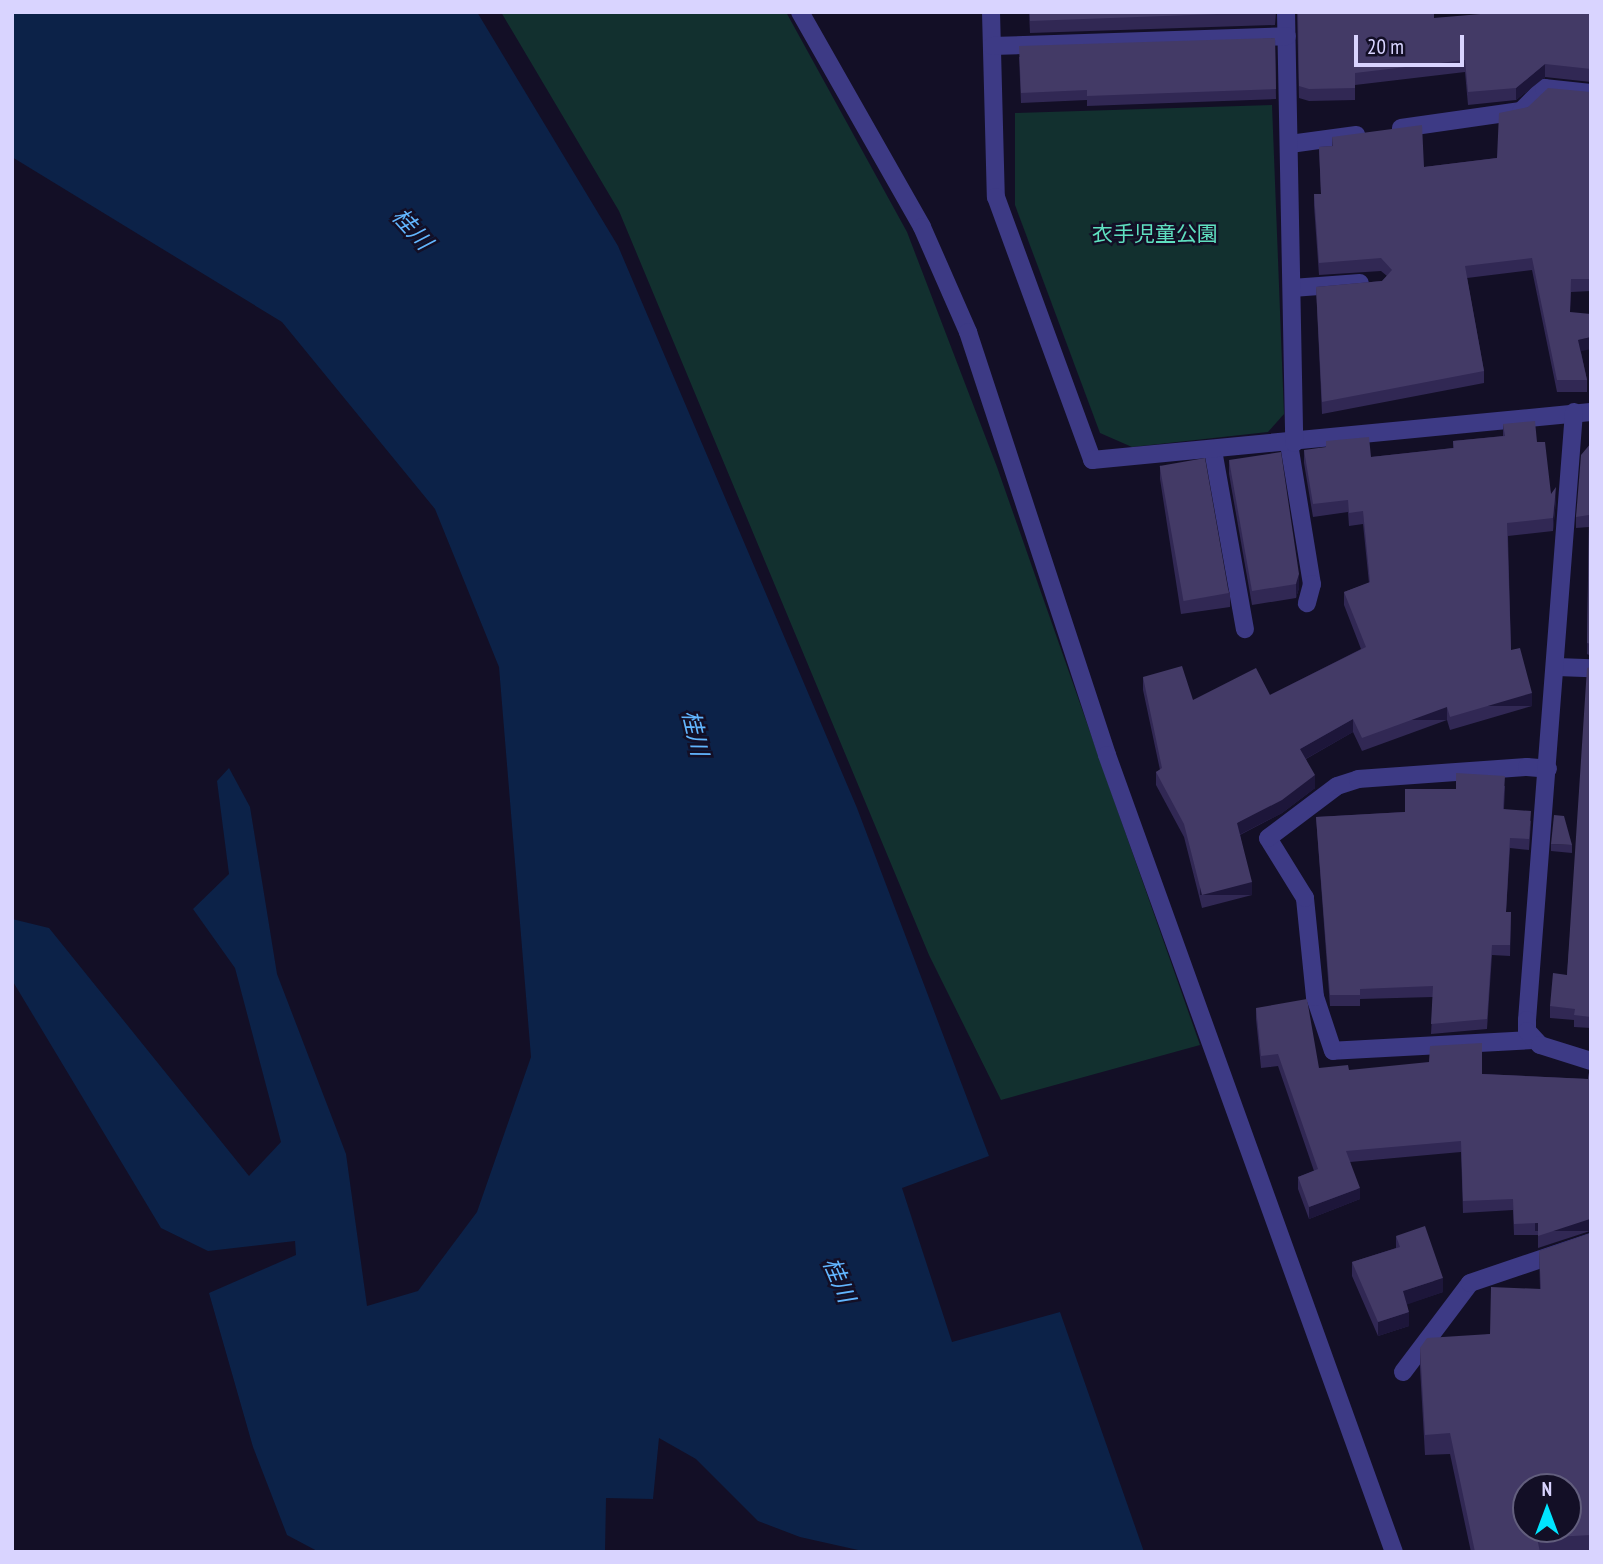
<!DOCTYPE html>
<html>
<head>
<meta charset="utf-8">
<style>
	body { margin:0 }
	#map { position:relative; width:1603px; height:1564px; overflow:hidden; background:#130f26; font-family:"PT Sans Narrow","Noto Sans JP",sans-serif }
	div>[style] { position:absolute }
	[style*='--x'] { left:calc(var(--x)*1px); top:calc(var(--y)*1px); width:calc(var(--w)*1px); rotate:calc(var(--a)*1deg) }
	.green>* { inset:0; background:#12302f }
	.water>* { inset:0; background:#0c2248 }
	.service>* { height:18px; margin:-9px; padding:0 9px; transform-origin:9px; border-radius:9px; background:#3d3a85 }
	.minor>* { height:18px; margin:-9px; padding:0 9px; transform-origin:9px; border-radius:9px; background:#3d3a85 }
	.tertiary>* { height:18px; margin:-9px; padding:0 9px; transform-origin:9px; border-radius:9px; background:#3d3a85 }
	.wall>* { inset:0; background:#312854 }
	.shaded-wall>* { inset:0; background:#1d163a; transform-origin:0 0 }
	.building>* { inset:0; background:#433a66; transform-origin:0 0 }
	span { translate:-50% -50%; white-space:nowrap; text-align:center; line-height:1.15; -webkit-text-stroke:5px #130f26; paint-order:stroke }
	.park-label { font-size:21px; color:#5fe0c0 }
	.water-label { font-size:23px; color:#62b6ff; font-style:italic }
	.frame { position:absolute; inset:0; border:14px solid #d9d4ff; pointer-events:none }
	.north { position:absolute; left:1512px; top:1473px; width:70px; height:70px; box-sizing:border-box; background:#130f26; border:2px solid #625e7d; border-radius:50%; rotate:0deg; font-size:19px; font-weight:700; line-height:28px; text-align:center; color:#d9d4ff }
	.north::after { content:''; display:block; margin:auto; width:24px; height:32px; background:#00e5ff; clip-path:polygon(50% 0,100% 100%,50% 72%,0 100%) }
	.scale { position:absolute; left:1354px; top:35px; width:110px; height:32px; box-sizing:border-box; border:4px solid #d9d4ff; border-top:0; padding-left:9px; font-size:21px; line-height:24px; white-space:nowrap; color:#d9d4ff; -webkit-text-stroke:5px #130f26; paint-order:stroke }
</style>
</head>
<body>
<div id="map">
	<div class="green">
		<div style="clip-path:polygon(501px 12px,786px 12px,907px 232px,997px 467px,1200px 1045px,1001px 1100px,929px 955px,619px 211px)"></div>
		<div style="clip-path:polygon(1272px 105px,1284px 414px,1268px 432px,1132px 447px,1100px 433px,1015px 205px,1015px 113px)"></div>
	</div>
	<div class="water">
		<div style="clip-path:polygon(12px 12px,477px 12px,618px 246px,857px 808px,989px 1156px,902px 1188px,952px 1342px,1060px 1312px,1144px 1552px,867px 1552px,800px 1537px,758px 1521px,696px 1459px,659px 1438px,653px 1499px,606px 1498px,605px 1552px,319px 1552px,287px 1535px,253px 1447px,209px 1293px,296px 1255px,295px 1241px,208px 1251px,161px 1228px,12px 980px,12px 919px,49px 928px,249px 1176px,281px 1142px,235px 968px,193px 909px,229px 874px,217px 781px,229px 768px,250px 807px,277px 974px,346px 1154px,367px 1306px,418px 1291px,477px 1212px,531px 1057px,499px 667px,435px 509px,282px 322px,12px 157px)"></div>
	</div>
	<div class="service">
		<div style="--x:1401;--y:128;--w:121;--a:-8.1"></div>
		<div style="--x:1521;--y:111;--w:33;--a:-45"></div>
		<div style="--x:1544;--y:88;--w:47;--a:6.1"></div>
		<div style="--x:1290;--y:144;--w:67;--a:-7.8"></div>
		<div style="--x:1292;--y:288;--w:68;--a:-4.2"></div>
		<div style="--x:1289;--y:444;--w:142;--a:80.7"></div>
		<div style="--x:1312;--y:584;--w:20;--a:105"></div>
		<div style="--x:1213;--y:450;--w:182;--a:79.9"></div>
		<div style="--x:1557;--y:667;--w:34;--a:2"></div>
		<div style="--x:1533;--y:1040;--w:200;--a:176.9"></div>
		<div style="--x:1333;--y:1051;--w:57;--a:-108.4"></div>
		<div style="--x:1315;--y:997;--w:100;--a:-95.8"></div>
		<div style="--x:1305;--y:898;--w:70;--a:-121.7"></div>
		<div style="--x:1268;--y:838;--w:86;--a:-37"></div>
		<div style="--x:1337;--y:786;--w:22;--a:-18"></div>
		<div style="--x:1358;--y:779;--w:169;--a:-4.1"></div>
		<div style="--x:1527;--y:767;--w:21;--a:5"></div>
		<div style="--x:1403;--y:1372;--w:111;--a:-53"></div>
		<div style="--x:1470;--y:1283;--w:128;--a:-18.7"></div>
	</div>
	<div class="minor">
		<div style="--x:991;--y:12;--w:185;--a:88.5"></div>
		<div style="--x:996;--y:197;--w:280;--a:69.9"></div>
		<div style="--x:1092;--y:460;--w:501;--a:-5.49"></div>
		<div style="--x:1286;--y:12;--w:431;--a:88.9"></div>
		<div style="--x:992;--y:46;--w:295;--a:-1.9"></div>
		<div style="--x:1574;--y:412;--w:610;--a:94.42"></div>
		<div style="--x:1527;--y:1020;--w:11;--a:90"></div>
		<div style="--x:1527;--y:1031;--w:19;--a:47"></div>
		<div style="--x:1540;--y:1045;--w:53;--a:17.4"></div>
	</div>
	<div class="tertiary">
		<div style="--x:800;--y:12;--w:247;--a:60.4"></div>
		<div style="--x:922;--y:227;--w:115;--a:66.3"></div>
		<div style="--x:968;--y:332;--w:445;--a:71.8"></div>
		<div style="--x:1107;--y:755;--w:847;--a:70.2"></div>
	</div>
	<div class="wall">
		<div style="clip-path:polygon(1029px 12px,1276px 12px,1275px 25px,1030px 33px)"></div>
		<div style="clip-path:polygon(1297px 12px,1434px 18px,1591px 12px,1591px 82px,1545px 77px,1516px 100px,1468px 105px,1465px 72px,1355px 85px,1355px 100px,1309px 101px,1299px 98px)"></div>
		<div style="clip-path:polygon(1275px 38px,1276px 99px,1087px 106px,1087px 100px,1021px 103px,1019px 57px)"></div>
		<div style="clip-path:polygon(1591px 92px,1591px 291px,1571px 292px,1570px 312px,1581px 352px,1587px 380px,1587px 392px,1557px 392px,1532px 270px,1467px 278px,1484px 371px,1484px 383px,1322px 414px,1316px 287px,1382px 281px,1387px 276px,1381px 271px,1319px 275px,1314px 206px,1314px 194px,1321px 194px,1319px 147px,1332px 146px,1332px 137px,1424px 167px,1497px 158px,1528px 107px)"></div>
		<div style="clip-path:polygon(1503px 424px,1537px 442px,1551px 494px,1556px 500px,1553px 531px,1508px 536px,1511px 650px,1532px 706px,1450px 730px,1447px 720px,1362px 751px,1353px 732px,1306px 759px,1315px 788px,1282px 813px,1240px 835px,1252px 895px,1202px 908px,1184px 837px,1156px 785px,1156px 772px,1160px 770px,1143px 690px,1143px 677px,1193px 700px,1270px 695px,1361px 649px,1344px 605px,1344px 592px,1369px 583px,1363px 524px,1349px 526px,1348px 512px,1313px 517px,1304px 463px,1304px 450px,1371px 457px,1453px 448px,1453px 441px,1503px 436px)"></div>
		<div style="clip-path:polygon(1591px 443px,1591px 656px,1587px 654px,1589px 527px,1576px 528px,1576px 517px)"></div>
		<div style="clip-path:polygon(1229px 460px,1299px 588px,1296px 598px,1252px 605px,1229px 474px)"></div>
		<div style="clip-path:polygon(1160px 465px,1230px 593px,1230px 607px,1181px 614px,1160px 479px)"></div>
		<div style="clip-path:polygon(1591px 667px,1591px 1028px,1574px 1027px,1574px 1020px,1550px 1018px,1550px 1006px,1567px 975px)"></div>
		<div style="clip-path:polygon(1505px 786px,1504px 809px,1531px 821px,1529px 850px,1510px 848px,1506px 912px,1511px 912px,1510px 956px,1492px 955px,1487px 1029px,1431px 1034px,1433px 997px,1360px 999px,1360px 1006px,1330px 1006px,1316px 817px,1405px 812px,1456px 789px)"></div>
		<div style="clip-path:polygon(1551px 844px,1572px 845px,1572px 853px,1551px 851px)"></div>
		<div style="clip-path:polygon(1256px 1008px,1319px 1068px,1349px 1070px,1482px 1074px,1588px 1079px,1591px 1060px,1590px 1231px,1538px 1248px,1538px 1235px,1514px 1235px,1513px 1210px,1463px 1213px,1461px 1152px,1350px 1162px,1360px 1199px,1309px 1219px,1298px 1189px,1298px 1177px,1314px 1171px,1278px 1066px,1261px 1068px,1256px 1019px)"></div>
		<div style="clip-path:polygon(1591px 1233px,1591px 1552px,1471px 1552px,1450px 1454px,1425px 1455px,1420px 1368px,1420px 1348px,1490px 1334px,1540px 1289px,1539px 1251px)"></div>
		<div style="clip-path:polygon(1396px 1236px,1443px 1292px,1407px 1304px,1409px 1326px,1378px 1336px,1352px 1276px,1352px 1262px,1396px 1248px)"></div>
	</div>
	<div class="shaded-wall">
		<div style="clip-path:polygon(1545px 64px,1545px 77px,1516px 100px,1516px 88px)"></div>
		<div style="clip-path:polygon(1591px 337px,1591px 349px,1578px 352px,1578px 340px)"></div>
		<div style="clip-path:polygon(1556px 487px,1556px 500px,1553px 531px,1553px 518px)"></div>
		<div style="clip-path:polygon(1299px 574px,1299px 588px,1296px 598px,1296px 584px)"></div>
		<div style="left:1532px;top:693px;width:13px;height:85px;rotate:90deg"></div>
		<div style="left:1447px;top:707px;width:13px;height:90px;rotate:90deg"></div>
		<div style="clip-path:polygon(1353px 719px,1353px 732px,1300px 762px,1300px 749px)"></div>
		<div style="clip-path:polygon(1315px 775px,1315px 788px,1282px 813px,1237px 836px,1237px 823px)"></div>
		<div style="left:1252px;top:882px;width:13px;height:52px;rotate:90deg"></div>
		<div style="clip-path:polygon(1360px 1188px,1360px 1199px,1309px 1219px,1309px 1207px)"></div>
		<div style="left:1590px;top:1219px;width:12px;height:55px;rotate:90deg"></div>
		<div style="clip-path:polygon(1443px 1278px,1443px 1292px,1403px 1306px,1403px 1291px)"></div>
		<div style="clip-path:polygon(1409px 1312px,1409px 1326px,1378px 1336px,1378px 1322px)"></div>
	</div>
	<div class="building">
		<div style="clip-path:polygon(1030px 12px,1275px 12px,1030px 21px)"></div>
		<div style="clip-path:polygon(1298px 12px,1434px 12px,1434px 18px,1504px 12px,1591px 12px,1591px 69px,1545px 64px,1516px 88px,1468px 92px,1465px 60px,1355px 73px,1355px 88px,1309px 89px,1299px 86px)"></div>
		<div style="clip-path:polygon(1275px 38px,1276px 89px,1087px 96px,1087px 90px,1021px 93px,1019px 46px)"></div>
		<div style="clip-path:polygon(1548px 88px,1591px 92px,1591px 279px,1571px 279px,1570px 312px,1591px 314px,1591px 337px,1578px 340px,1587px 380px,1557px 380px,1532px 258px,1465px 266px,1484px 371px,1322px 402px,1316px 287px,1382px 281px,1392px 270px,1381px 258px,1319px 263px,1314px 194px,1321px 194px,1319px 147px,1333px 146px,1332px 137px,1422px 125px,1424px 167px,1497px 158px,1499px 113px,1528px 107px)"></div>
		<div style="clip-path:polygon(1535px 421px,1537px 442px,1545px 442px,1551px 494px,1556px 487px,1553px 518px,1507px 523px,1511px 650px,1520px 648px,1532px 693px,1450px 717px,1447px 707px,1362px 738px,1353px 719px,1300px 749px,1315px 775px,1282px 800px,1237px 823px,1252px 882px,1202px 895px,1184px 824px,1156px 772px,1162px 768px,1143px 677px,1182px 666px,1193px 700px,1256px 668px,1270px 695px,1366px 647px,1344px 592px,1370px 582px,1363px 511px,1349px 513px,1348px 500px,1313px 504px,1304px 450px,1326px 447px,1326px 441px,1369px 437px,1371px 457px,1454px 448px,1453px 441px,1505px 436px,1503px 424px)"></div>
		<div style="clip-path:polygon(1591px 443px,1591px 644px,1587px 643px,1589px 515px,1576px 517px,1581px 455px)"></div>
		<div style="clip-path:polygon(1281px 452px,1299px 574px,1296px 584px,1252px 591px,1229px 460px)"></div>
		<div style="left:1205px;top:458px;width:137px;height:46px;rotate:80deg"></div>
		<div style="clip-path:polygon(1591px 667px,1591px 1017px,1574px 1015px,1575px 1009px,1550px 1006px,1553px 973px,1567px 975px,1587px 668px)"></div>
		<div style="clip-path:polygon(1456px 773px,1505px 776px,1503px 809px,1531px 811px,1529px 839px,1510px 838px,1506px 912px,1511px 912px,1510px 945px,1492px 945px,1487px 1019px,1431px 1024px,1433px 986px,1360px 989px,1360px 995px,1330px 995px,1316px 817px,1405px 812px,1405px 789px,1456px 789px)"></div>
		<div style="clip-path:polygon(1554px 815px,1564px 816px,1572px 845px,1551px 844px)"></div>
		<div style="clip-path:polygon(1307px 999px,1319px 1068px,1348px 1065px,1349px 1070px,1429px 1062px,1430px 1046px,1482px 1043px,1482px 1074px,1588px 1079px,1591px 1060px,1590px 1219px,1538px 1236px,1538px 1223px,1514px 1224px,1513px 1199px,1463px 1201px,1461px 1141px,1346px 1151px,1360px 1188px,1309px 1207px,1298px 1177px,1318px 1169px,1278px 1054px,1261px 1056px,1256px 1008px)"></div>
		<div style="clip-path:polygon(1425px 1226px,1443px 1278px,1403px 1291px,1409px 1312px,1378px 1322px,1352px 1262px,1400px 1247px,1396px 1236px)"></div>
		<div style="clip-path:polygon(evenodd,1591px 1233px,1591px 1535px,1537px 1538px,1540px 1552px,1475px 1552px,1450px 1433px,1425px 1435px,1420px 1348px,1427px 1338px,1490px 1334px,1491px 1287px,1541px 1289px,1539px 1251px,1591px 1233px,1526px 1487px,1568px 1487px,1568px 1529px,1526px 1529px,1526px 1487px)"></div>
	</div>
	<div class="park-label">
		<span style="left:1155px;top:234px">衣手児童公園</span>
	</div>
	<div class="water-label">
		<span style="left:412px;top:229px;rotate:48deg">桂川</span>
		<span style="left:695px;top:733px;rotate:77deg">桂川</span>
		<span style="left:839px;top:1280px;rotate:67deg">桂川</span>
	</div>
	<div class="frame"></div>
	<div class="north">N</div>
	<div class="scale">20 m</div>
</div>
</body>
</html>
